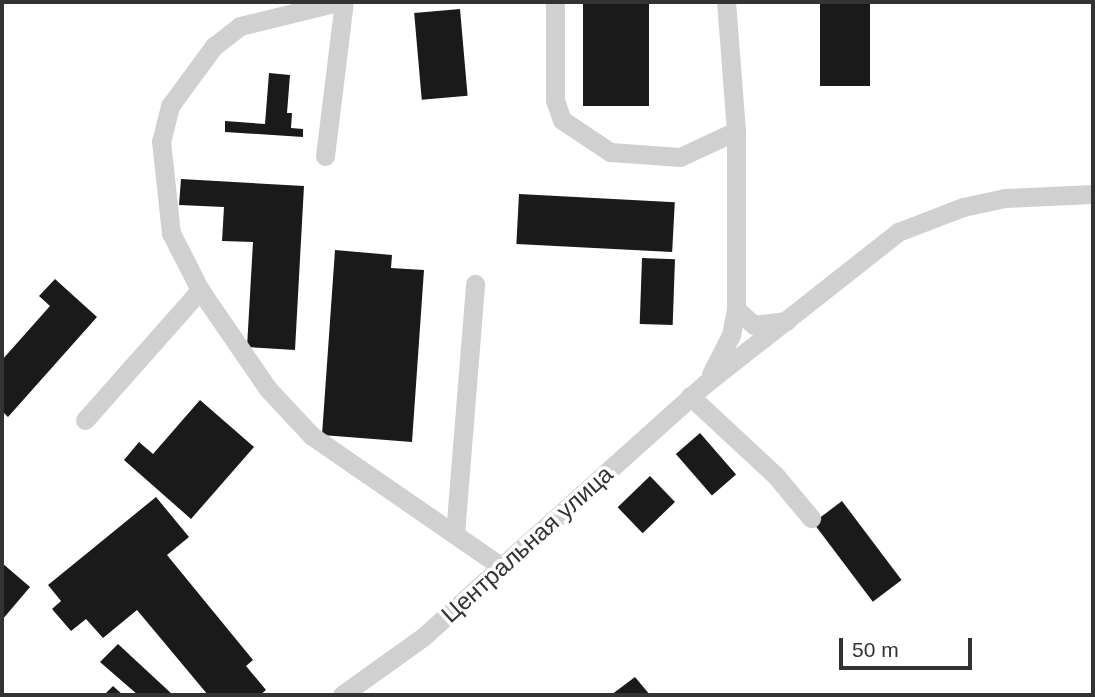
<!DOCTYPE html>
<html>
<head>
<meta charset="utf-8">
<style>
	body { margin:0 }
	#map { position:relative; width:1095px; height:697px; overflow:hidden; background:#fff; font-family:Arial,sans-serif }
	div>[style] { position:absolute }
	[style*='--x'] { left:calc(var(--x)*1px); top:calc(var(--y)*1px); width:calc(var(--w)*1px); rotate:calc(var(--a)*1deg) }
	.building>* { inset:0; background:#1a1a1a; transform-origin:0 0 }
	.minor>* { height:19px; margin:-9.5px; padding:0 9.5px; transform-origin:9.5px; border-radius:9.5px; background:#d0d0d0 }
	span { translate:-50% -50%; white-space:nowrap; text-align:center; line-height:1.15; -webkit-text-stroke:7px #fff; paint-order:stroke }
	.street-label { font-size:24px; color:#333 }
	.frame { position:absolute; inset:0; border:4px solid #333; pointer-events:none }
	.scale { position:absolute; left:839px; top:638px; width:133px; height:32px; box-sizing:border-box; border:4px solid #333; border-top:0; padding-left:9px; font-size:21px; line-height:24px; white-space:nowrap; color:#333; -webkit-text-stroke:5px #fff; paint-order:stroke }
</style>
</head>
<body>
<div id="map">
	<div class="building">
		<div style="left:583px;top:2px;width:66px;height:104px"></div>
		<div style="left:820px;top:2px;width:50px;height:84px"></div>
		<div style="left:460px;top:9px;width:87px;height:46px;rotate:85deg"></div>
		<div style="clip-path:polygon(269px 73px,290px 75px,287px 113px,292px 113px,291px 128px,303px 129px,303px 137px,225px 132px,225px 121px,265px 124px)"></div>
		<div style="clip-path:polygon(181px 179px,304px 186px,295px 350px,247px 347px,253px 242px,222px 241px,224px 207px,179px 205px)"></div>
		<div style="left:519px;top:194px;width:156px;height:50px;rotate:3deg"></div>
		<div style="clip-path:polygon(335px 250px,392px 255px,391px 268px,424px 270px,412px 442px,322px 435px)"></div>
		<div style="left:642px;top:258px;width:33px;height:66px;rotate:2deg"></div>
		<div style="clip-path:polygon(55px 279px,97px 317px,8px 417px,2px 411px,2px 360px,50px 306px,39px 296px)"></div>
		<div style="clip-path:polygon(200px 400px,254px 447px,191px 519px,124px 460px,139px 442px,153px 454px)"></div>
		<div style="left:700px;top:433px;width:55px;height:32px;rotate:49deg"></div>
		<div style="left:650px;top:476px;width:36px;height:45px;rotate:46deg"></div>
		<div style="clip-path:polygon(156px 497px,189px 537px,167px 555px,253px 660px,246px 666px,266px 690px,260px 695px,208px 695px,137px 610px,103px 638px,86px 619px,71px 631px,52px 609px,61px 601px,48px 585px)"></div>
		<div style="left:842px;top:501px;width:99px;height:36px;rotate:53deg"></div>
		<div style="clip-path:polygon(2px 563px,30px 587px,2px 620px)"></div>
		<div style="clip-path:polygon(118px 644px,173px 695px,138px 695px,100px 662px)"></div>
		<div style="clip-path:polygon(635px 677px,650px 695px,611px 695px)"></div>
		<div style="clip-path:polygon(113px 686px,123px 695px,104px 695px)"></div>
	</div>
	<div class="minor">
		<div style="--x:338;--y:2;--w:101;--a:166.2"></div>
		<div style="--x:240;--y:26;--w:33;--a:142"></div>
		<div style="--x:214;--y:46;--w:74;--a:126.3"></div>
		<div style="--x:170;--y:106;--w:36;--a:104"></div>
		<div style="--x:161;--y:141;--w:93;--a:83.8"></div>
		<div style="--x:171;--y:233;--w:64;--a:63"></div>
		<div style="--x:200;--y:290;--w:120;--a:55.5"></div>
		<div style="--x:268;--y:389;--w:64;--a:46.9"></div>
		<div style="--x:312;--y:436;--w:231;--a:34.6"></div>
		<div style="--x:555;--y:2;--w:98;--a:90"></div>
		<div style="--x:555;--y:100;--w:21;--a:71"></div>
		<div style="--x:562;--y:120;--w:58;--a:33.7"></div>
		<div style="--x:610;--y:152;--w:70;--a:4.1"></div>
		<div style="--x:680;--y:157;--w:62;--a:-24.9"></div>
		<div style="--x:325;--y:156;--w:155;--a:-83"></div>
		<div style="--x:736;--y:309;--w:24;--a:42"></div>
		<div style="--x:754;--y:325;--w:33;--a:-7"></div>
		<div style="--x:711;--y:374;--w:44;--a:-62.9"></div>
		<div style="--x:731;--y:335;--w:26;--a:-79"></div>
		<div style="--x:736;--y:309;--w:178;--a:-90"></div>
		<div style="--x:736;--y:131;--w:129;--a:-94.4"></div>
		<div style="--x:690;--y:396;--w:117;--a:42.9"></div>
		<div style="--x:776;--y:476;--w:55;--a:50.2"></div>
		<div style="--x:85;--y:420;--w:174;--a:-48.5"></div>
		<div style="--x:455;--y:534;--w:251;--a:-85.4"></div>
		<div style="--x:342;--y:695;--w:100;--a:-35.6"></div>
		<div style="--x:423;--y:637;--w:379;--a:-41.9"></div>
		<div style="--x:705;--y:384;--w:246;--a:-38.2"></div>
		<div style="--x:898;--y:232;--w:70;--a:-21"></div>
		<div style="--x:963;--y:207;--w:43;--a:-12.1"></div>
		<div style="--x:1005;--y:198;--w:88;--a:-2.6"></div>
	</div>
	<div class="street-label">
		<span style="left:527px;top:544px;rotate:-42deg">Центральная улица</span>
	</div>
	<div class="frame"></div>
	<div class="scale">50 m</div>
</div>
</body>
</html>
